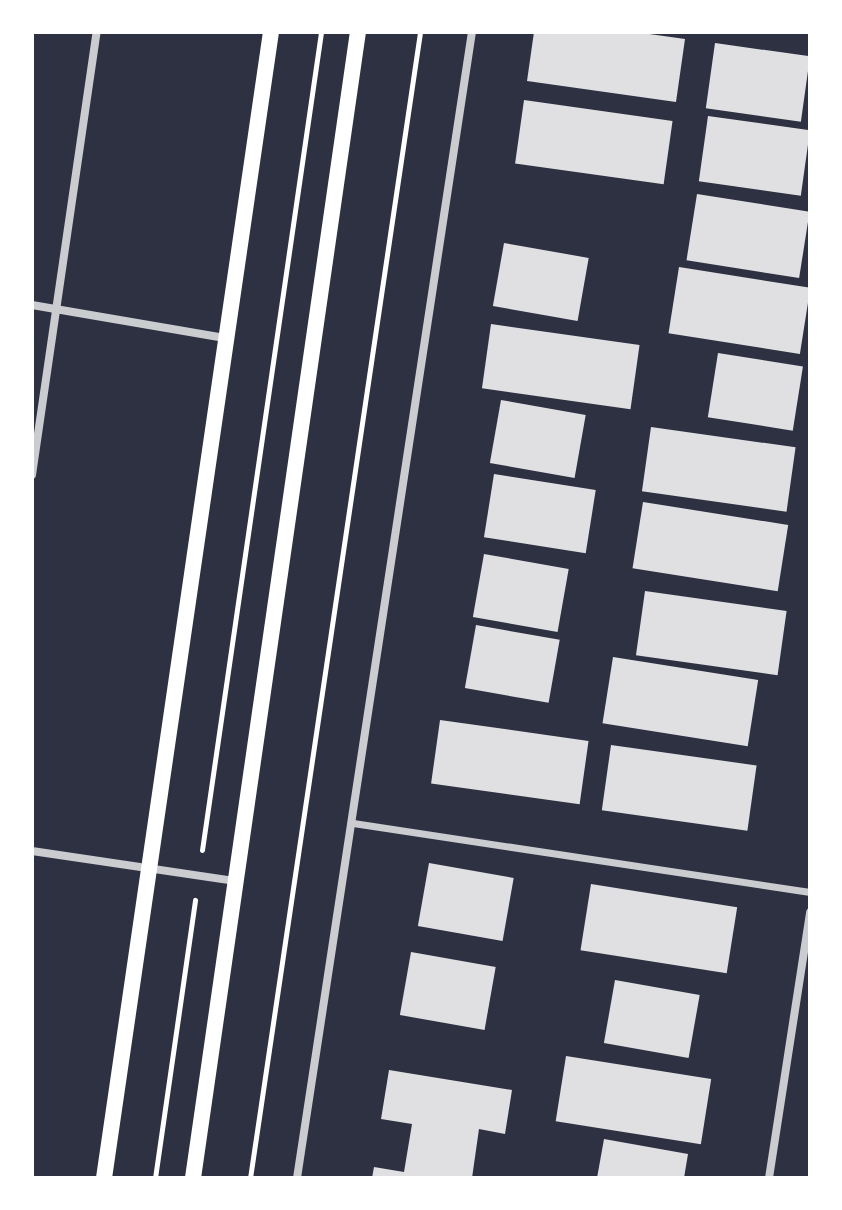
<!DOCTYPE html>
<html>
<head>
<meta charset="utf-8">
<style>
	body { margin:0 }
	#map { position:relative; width:842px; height:1210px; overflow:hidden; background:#2d3142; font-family:Figtree,sans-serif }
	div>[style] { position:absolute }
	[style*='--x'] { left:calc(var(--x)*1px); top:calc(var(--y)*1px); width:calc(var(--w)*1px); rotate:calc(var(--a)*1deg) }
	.building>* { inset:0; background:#e0e0e3; transform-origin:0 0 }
	.path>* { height:5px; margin:-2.5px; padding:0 2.5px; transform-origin:2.5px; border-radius:2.5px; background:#fff }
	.pedestrian>* { height:7px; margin:-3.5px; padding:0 3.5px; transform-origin:3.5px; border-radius:3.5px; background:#caccd0 }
	.minor>* { height:8px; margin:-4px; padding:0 4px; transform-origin:4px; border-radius:4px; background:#caccd0 }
	.secondary>* { height:16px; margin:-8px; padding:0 8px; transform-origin:8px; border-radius:8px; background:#fff }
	span { translate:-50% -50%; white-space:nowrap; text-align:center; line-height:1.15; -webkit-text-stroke:6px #fff; paint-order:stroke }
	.frame { position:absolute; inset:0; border:34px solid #fff; pointer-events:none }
</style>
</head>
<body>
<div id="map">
	<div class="building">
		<div style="clip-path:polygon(534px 32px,635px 32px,685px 39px,676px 102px,527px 81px)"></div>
		<div style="left:715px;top:43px;width:96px;height:66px;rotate:8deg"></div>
		<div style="left:524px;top:100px;width:150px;height:64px;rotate:8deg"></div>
		<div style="left:708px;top:116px;width:103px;height:66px;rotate:8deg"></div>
		<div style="left:697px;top:194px;width:114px;height:67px;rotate:9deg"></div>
		<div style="left:504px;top:243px;width:86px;height:64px;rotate:10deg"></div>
		<div style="left:679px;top:267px;width:133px;height:67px;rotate:9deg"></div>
		<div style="left:491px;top:324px;width:150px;height:65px;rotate:8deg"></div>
		<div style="left:718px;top:353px;width:86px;height:65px;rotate:9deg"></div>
		<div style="left:501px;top:400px;width:86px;height:64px;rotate:10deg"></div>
		<div style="left:651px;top:427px;width:146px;height:65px;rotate:8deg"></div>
		<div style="left:494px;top:474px;width:103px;height:64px;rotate:9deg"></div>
		<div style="left:643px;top:502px;width:147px;height:67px;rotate:9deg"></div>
		<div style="left:484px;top:554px;width:86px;height:64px;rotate:10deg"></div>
		<div style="left:645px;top:591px;width:143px;height:65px;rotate:8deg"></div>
		<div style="left:476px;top:625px;width:85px;height:64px;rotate:10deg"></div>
		<div style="left:613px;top:657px;width:147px;height:67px;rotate:9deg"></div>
		<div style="left:440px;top:720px;width:150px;height:64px;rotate:8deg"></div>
		<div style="left:611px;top:745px;width:147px;height:66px;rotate:8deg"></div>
		<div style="left:429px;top:863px;width:86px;height:64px;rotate:10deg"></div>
		<div style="left:591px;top:884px;width:148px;height:67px;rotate:9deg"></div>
		<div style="left:411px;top:952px;width:86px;height:64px;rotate:10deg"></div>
		<div style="left:615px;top:980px;width:86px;height:64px;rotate:10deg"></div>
		<div style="left:566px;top:1056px;width:147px;height:66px;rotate:9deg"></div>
		<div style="clip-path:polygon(389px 1070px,512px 1090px,505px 1134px,479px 1129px,472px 1178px,372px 1178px,374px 1167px,404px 1172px,412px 1124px,381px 1119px)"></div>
		<div style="clip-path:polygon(604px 1139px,688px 1154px,684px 1178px,597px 1178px)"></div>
	</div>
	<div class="path">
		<div style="--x:202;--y:850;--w:827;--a:-81.72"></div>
		<div style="--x:155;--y:1178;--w:281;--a:-81.8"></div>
		<div style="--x:250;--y:1178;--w:1159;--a:-81.56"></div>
	</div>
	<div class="pedestrian">
		<div style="--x:353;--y:823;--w:462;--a:8.6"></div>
	</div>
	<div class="minor">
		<div style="--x:32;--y:305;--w:197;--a:9.7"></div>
		<div style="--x:32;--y:475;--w:448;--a:-81.7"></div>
		<div style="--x:32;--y:851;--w:206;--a:8.4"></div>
		<div style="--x:297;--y:1178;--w:1159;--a:-81.32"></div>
		<div style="--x:769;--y:1178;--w:269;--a:-81.2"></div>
	</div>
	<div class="secondary">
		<div style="--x:104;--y:1178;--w:1158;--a:-81.71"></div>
		<div style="--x:193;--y:1178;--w:1158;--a:-81.81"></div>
	</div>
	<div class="frame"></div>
</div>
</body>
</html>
